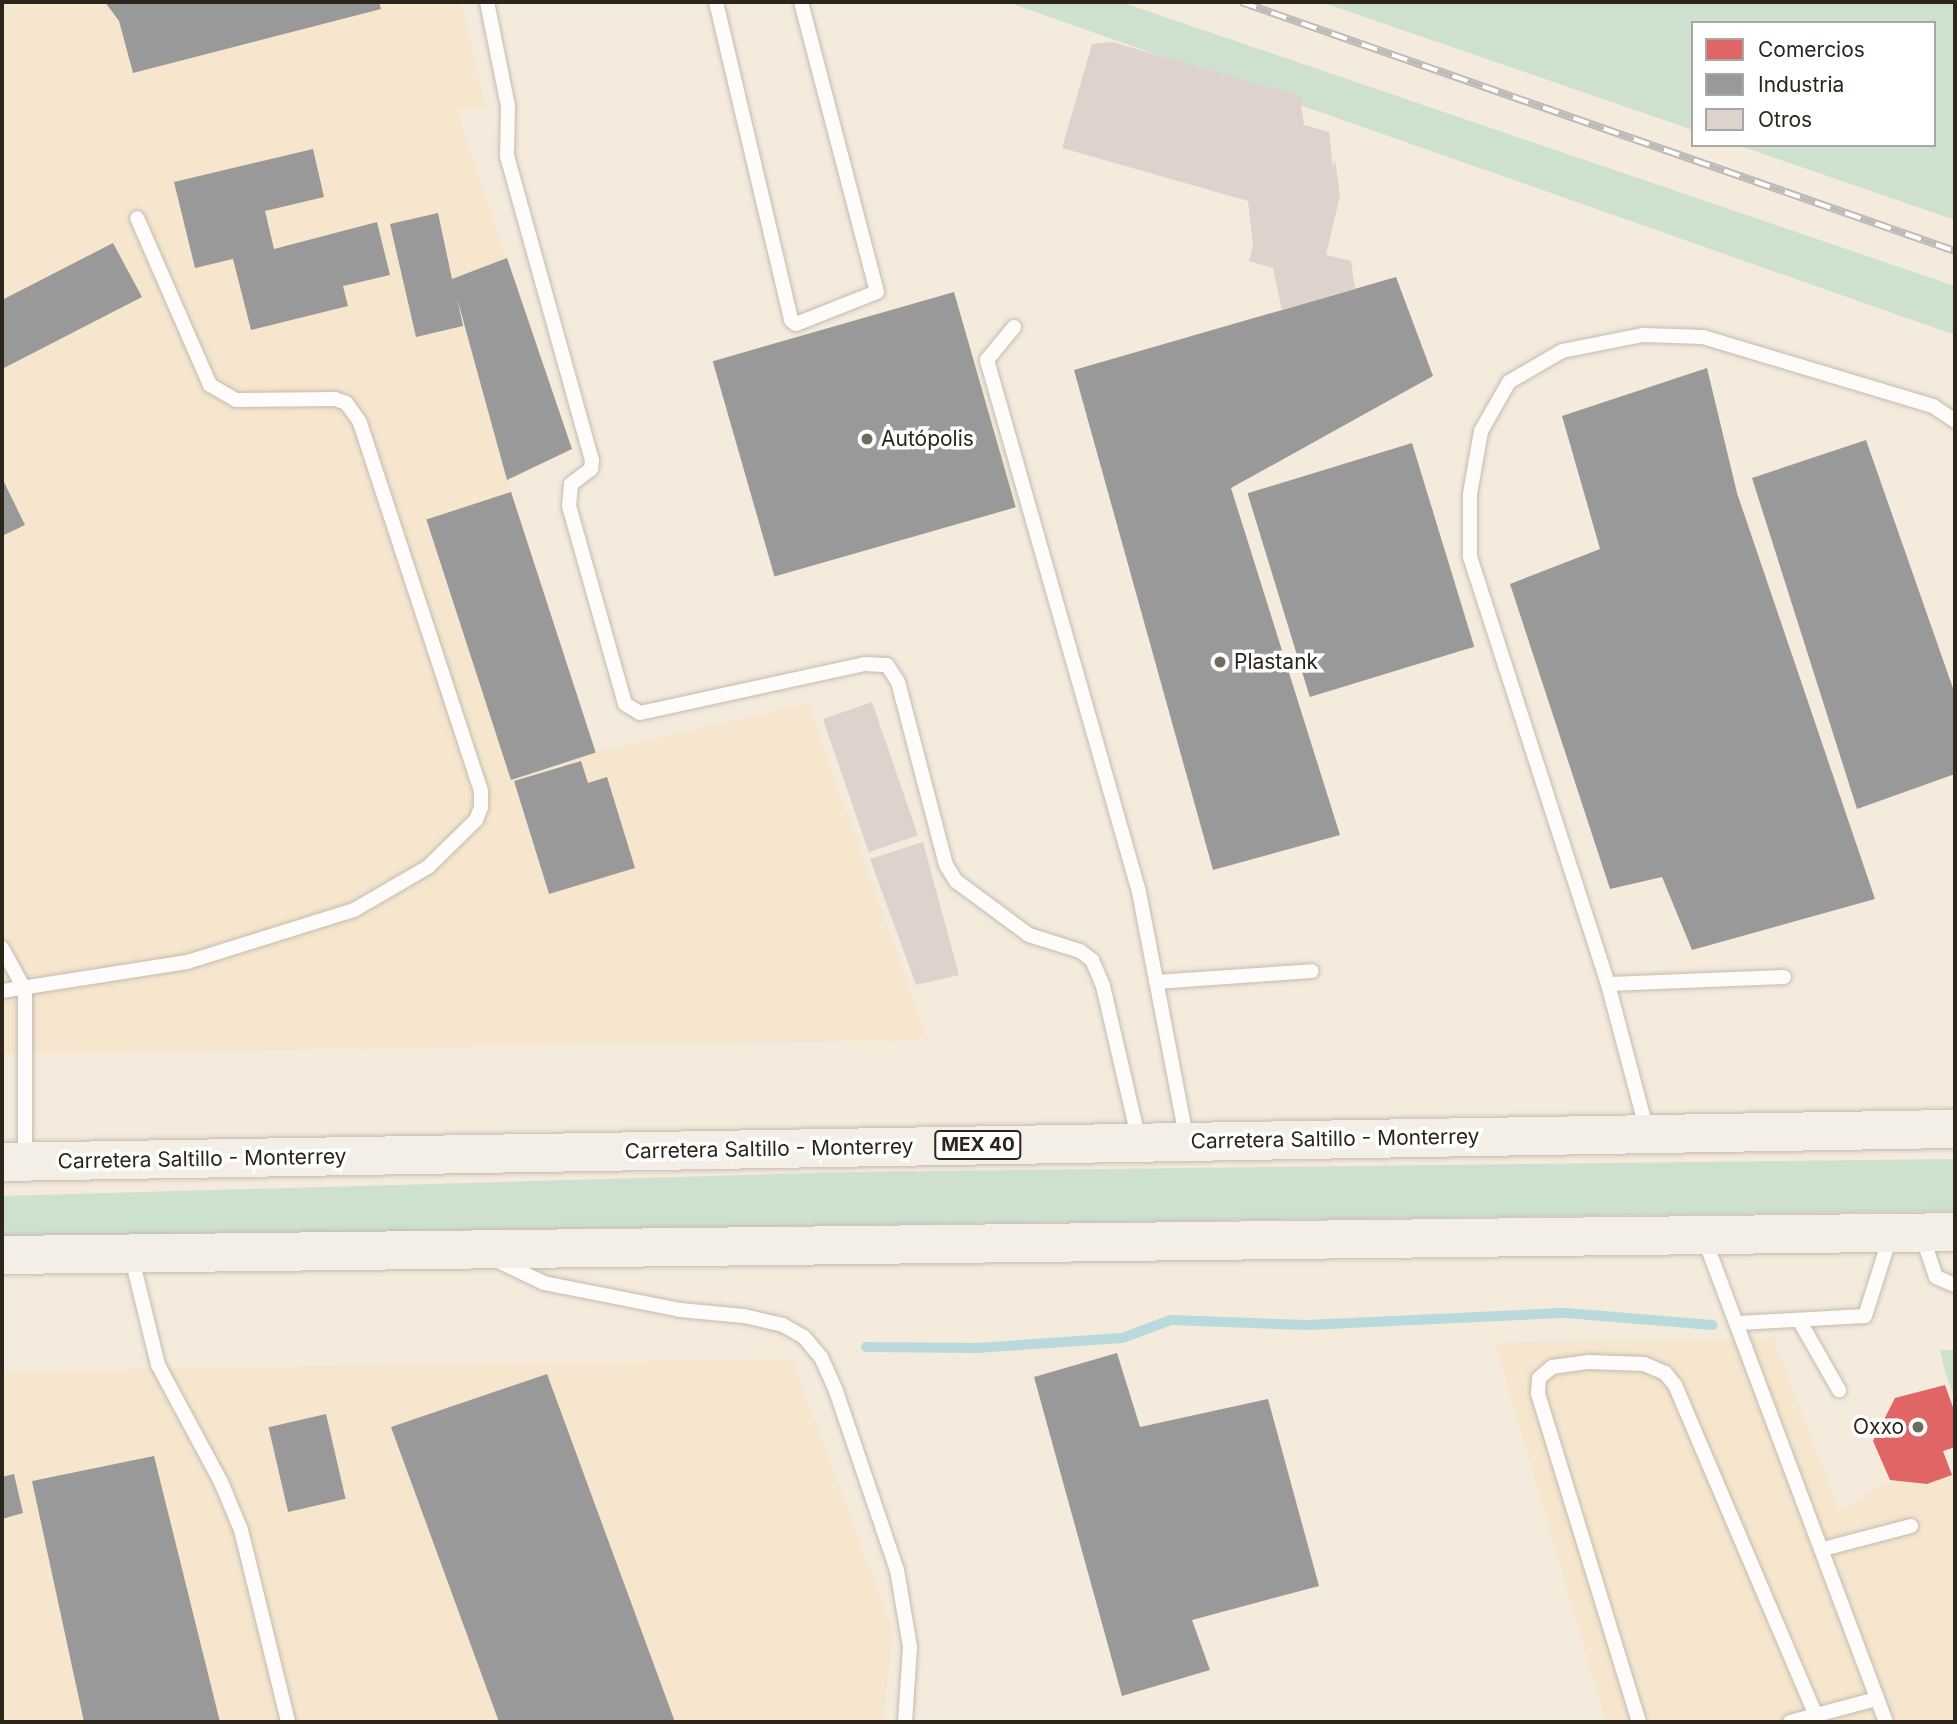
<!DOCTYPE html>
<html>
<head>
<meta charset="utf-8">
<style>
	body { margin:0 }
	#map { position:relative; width:1957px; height:1724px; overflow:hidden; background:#f4ebdc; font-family:Inter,sans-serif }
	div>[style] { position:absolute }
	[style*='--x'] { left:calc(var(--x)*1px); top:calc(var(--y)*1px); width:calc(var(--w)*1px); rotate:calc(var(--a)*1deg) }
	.built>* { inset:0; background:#f6e6cd }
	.green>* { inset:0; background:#cee1cf }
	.shops>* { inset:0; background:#e06666 }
	.industry>* { inset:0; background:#999; transform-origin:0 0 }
	.stream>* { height:10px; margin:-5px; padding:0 5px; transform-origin:5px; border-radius:5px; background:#b9d9dc }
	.building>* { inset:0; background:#ddd3cc; transform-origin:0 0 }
	.roads { filter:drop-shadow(0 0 2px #c3bcb0) drop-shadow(0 0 2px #c3bcb0) }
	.service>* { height:14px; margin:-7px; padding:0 7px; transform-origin:7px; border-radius:7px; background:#fdfcfa }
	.primary>* { height:38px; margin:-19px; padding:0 19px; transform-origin:19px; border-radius:19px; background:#f4efe6 }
	.rail>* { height:8px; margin-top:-4px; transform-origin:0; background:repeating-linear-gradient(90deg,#fff 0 16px,#bdbbb7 0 32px); box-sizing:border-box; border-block:2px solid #bdbbb7 }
	.dots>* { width:19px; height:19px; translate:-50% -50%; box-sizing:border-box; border:4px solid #fff; border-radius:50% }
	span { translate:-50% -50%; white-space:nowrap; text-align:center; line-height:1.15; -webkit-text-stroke:7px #fff; paint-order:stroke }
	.shield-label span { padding:2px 5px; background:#fff; border:2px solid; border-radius:5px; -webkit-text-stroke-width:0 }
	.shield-label { font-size:19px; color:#2b251b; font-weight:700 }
	.poi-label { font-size:21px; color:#2b251b }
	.left { translate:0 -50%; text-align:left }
	.right { translate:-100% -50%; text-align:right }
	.street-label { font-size:21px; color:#2b251b }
	.frame { position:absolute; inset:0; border:4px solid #2b251b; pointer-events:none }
	.legend { position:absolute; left:1691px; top:21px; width:245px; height:126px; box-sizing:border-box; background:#fff; border:2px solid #aaa8a4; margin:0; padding:9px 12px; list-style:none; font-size:21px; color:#2b251b }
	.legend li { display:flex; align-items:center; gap:14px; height:35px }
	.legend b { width:35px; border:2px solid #aaa8a4 }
</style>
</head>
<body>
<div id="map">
	<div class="built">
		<div style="clip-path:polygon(2px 2px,461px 2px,486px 107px,457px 110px,572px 449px,508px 481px,596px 752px,808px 703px,928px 1040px,2px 1054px)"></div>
		<div style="clip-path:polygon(1773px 1337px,1840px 1513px,1884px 1483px,1955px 1472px,1955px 1722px,1606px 1722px,1495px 1343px)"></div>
		<div style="clip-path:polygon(792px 1359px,893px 1630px,883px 1722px,2px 1722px,2px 1371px)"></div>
	</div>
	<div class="green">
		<div style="clip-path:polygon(1007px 2px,1121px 2px,1955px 286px,1955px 335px)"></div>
		<div style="clip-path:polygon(1321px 2px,1955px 2px,1955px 220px,1737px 145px,1934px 145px,1934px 23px,1693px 23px,1693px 130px)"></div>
		<div style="clip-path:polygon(1955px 1159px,1955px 1211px,2px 1236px,2px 1196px,854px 1172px)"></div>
		<div style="clip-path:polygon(1940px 1350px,1955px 1350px,1955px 1401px,1945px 1371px)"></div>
	</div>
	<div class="shops">
		<div style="clip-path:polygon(1945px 1385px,1955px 1413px,1955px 1447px,1943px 1451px,1952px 1475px,1927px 1484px,1890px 1480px,1873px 1441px,1895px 1398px)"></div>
	</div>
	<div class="industry">
		<div style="clip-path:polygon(105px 2px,379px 2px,381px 9px,133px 73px,119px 21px)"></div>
		<div style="clip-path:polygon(313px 149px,324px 197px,265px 211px,274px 249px,377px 222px,390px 275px,343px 286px,348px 306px,251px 330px,233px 259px,195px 268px,174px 182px)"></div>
		<div style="clip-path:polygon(438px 213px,452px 279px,507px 258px,572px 449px,507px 480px,457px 298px,463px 326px,416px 337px,390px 224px)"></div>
		<div style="clip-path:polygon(113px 243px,142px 297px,2px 369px,2px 300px)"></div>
		<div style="clip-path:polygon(1396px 277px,1433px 376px,1231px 488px,1340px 835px,1213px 870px,1074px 370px)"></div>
		<div style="left:954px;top:292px;width:224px;height:251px;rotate:74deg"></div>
		<div style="clip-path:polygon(1707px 368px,1737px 493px,1875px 899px,1692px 950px,1662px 877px,1610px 889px,1510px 584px,1600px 549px,1562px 416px)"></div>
		<div style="clip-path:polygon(1866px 440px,1955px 694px,1955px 774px,1857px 809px,1752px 478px)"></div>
		<div style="left:1412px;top:443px;width:213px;height:172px;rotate:73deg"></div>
		<div style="clip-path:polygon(2px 478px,25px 525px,2px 536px)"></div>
		<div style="left:511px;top:492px;width:274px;height:89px;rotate:72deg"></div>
		<div style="clip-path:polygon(581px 761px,588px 783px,607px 777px,635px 868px,549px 894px,514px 781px)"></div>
		<div style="clip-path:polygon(1117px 1353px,1140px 1427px,1268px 1399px,1319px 1586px,1192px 1620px,1210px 1670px,1122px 1696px,1034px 1377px)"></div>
		<div style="clip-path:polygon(547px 1374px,675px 1722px,499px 1722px,391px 1427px)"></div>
		<div style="left:326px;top:1414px;width:87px;height:59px;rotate:77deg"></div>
		<div style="clip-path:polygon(154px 1456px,220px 1722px,84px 1722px,32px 1481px)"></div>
		<div style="clip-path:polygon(14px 1474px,23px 1513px,2px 1519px,2px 1477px)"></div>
	</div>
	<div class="stream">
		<div style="--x:866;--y:1347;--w:110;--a:0.5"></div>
		<div style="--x:976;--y:1348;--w:146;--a:-3.9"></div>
		<div style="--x:1122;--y:1338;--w:52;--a:-20.2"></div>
		<div style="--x:1171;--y:1320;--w:136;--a:2.1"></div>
		<div style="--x:1307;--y:1325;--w:259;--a:-2.7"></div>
		<div style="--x:1566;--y:1313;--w:147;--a:4.7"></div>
	</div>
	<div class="building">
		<div style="clip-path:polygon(1112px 42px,1300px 96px,1304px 125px,1329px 132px,1333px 167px,1335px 159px,1340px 196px,1326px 255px,1351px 261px,1355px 289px,1282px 310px,1273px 268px,1249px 261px,1253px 245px,1248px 201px,1062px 148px,1092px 44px)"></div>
		<div style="left:872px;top:702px;width:141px;height:52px;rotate:71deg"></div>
		<div style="clip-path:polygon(923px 842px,959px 975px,916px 985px,870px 859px)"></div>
	</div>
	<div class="roads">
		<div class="service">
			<div style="--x:487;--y:2;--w:106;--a:78.6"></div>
			<div style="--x:508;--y:106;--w:50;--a:91.1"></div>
			<div style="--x:507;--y:156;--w:316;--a:74.4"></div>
			<div style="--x:592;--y:460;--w:9;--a:96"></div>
			<div style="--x:591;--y:469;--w:25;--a:143"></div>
			<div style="--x:571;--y:484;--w:22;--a:95"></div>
			<div style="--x:569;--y:506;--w:206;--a:74.2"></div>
			<div style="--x:625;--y:704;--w:17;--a:31"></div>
			<div style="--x:640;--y:713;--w:230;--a:-12.3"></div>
			<div style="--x:865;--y:664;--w:22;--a:3"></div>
			<div style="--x:887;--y:665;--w:20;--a:57"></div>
			<div style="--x:898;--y:682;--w:189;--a:75.3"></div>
			<div style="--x:946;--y:865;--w:19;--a:58"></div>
			<div style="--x:956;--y:881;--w:91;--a:36.5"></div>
			<div style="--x:1029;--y:935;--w:53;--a:17.4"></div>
			<div style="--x:1080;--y:951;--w:15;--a:37"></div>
			<div style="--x:1092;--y:960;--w:28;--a:67"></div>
			<div style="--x:1103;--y:986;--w:159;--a:76.9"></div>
			<div style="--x:716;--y:2;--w:327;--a:76.7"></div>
			<div style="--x:791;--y:320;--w:6;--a:39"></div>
			<div style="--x:796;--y:324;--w:87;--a:-21.6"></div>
			<div style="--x:877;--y:292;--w:300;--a:-104.7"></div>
			<div style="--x:1014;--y:327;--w:43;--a:129.3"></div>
			<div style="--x:987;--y:360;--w:553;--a:74.05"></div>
			<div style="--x:1139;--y:892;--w:254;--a:79.1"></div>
			<div style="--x:2;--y:948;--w:48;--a:61.3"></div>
			<div style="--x:25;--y:990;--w:171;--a:90"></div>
			<div style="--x:1156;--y:982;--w:156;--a:-4"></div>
			<div style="--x:1608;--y:984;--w:176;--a:-2.3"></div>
			<div style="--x:2;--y:991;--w:187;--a:-8.9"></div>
			<div style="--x:187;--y:962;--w:175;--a:-17.3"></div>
			<div style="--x:354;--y:910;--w:86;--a:-30.2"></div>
			<div style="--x:428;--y:867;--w:67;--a:-44.4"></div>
			<div style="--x:476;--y:820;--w:14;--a:-69"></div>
			<div style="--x:481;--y:807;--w:16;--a:-90"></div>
			<div style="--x:481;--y:791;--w:388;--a:-108.2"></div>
			<div style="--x:360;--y:422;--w:24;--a:-126"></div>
			<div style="--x:346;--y:403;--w:12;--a:-160"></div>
			<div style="--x:335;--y:399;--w:99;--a:179.4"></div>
			<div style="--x:236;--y:400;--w:30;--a:-150"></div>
			<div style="--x:210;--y:385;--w:182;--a:-113.6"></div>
			<div style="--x:1647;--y:1131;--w:152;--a:-104.9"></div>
			<div style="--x:1608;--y:984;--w:450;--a:-107.9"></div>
			<div style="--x:1470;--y:556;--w:62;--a:-90"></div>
			<div style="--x:1470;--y:494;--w:64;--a:-80.1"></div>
			<div style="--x:1481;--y:431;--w:56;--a:-60.3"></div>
			<div style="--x:1509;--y:382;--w:61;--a:-30.3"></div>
			<div style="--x:1562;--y:351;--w:83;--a:-11.2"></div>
			<div style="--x:1643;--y:335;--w:60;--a:1.9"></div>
			<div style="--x:1703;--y:337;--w:240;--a:16.7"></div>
			<div style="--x:1933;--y:406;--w:27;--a:34"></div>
			<div style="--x:1921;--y:1233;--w:46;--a:71.2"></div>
			<div style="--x:1936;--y:1277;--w:21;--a:23"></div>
			<div style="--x:1704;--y:1238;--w:517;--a:69.39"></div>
			<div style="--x:131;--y:1255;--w:113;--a:76.2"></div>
			<div style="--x:158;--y:1365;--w:133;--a:61.7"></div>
			<div style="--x:221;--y:1482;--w:52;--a:67.4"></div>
			<div style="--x:241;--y:1530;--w:198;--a:76.2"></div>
			<div style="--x:496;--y:1260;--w:53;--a:25.6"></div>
			<div style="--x:544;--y:1283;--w:139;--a:11.2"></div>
			<div style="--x:680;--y:1310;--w:64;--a:5.4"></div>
			<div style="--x:744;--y:1316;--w:40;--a:13"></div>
			<div style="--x:783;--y:1325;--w:24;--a:30"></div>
			<div style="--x:804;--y:1337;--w:26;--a:50"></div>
			<div style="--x:821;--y:1357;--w:37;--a:66"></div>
			<div style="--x:836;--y:1391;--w:189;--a:71.2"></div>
			<div style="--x:897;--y:1570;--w:78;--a:80.4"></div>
			<div style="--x:910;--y:1647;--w:75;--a:93.8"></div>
			<div style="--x:1799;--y:1320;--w:81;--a:60.3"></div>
			<div style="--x:1739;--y:1323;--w:126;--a:-3.2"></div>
			<div style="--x:1865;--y:1316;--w:86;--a:-72.4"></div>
			<div style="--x:1823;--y:1549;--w:91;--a:-14.6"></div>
			<div style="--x:1639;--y:1722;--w:344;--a:-107.1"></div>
			<div style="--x:1538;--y:1393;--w:15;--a:-86"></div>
			<div style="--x:1539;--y:1378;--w:17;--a:-40"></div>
			<div style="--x:1552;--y:1367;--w:37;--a:-8"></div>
			<div style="--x:1589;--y:1362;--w:55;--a:2.1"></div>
			<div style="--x:1644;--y:1364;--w:23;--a:23"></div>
			<div style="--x:1665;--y:1373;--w:16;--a:50"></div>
			<div style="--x:1675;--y:1385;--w:360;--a:66.9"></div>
			<div style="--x:1790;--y:1722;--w:89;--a:-15"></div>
		</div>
		<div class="primary">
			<div style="--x:2;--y:1162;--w:1953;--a:-0.97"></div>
			<div style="--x:2;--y:1255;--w:1953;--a:-0.67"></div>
		</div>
	</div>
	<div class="rail">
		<div style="--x:1241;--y:2;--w:756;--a:19.23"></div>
	</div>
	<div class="dots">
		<div style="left:867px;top:439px;background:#716a5f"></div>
		<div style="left:1220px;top:662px;background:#716a5f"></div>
		<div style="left:1918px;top:1427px;background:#716a5f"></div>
	</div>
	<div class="shield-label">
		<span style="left:978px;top:1145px">MEX 40</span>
	</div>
	<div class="poi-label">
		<span class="left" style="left:881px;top:439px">Autópolis</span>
		<span class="left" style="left:1234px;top:662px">Plastank</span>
		<span class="right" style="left:1904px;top:1427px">Oxxo</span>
	</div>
	<div class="street-label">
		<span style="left:1335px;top:1139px;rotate:-1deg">Carretera Saltillo - Monterrey</span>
		<span style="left:769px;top:1149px;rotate:-1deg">Carretera Saltillo - Monterrey</span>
		<span style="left:202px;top:1159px;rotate:-1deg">Carretera Saltillo - Monterrey</span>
	</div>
	<div class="frame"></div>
	<ul class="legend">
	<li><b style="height:19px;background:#e06666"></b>Comercios</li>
	<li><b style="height:19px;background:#999"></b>Industria</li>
	<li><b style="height:19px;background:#ddd3cc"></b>Otros</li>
	</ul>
</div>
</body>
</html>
